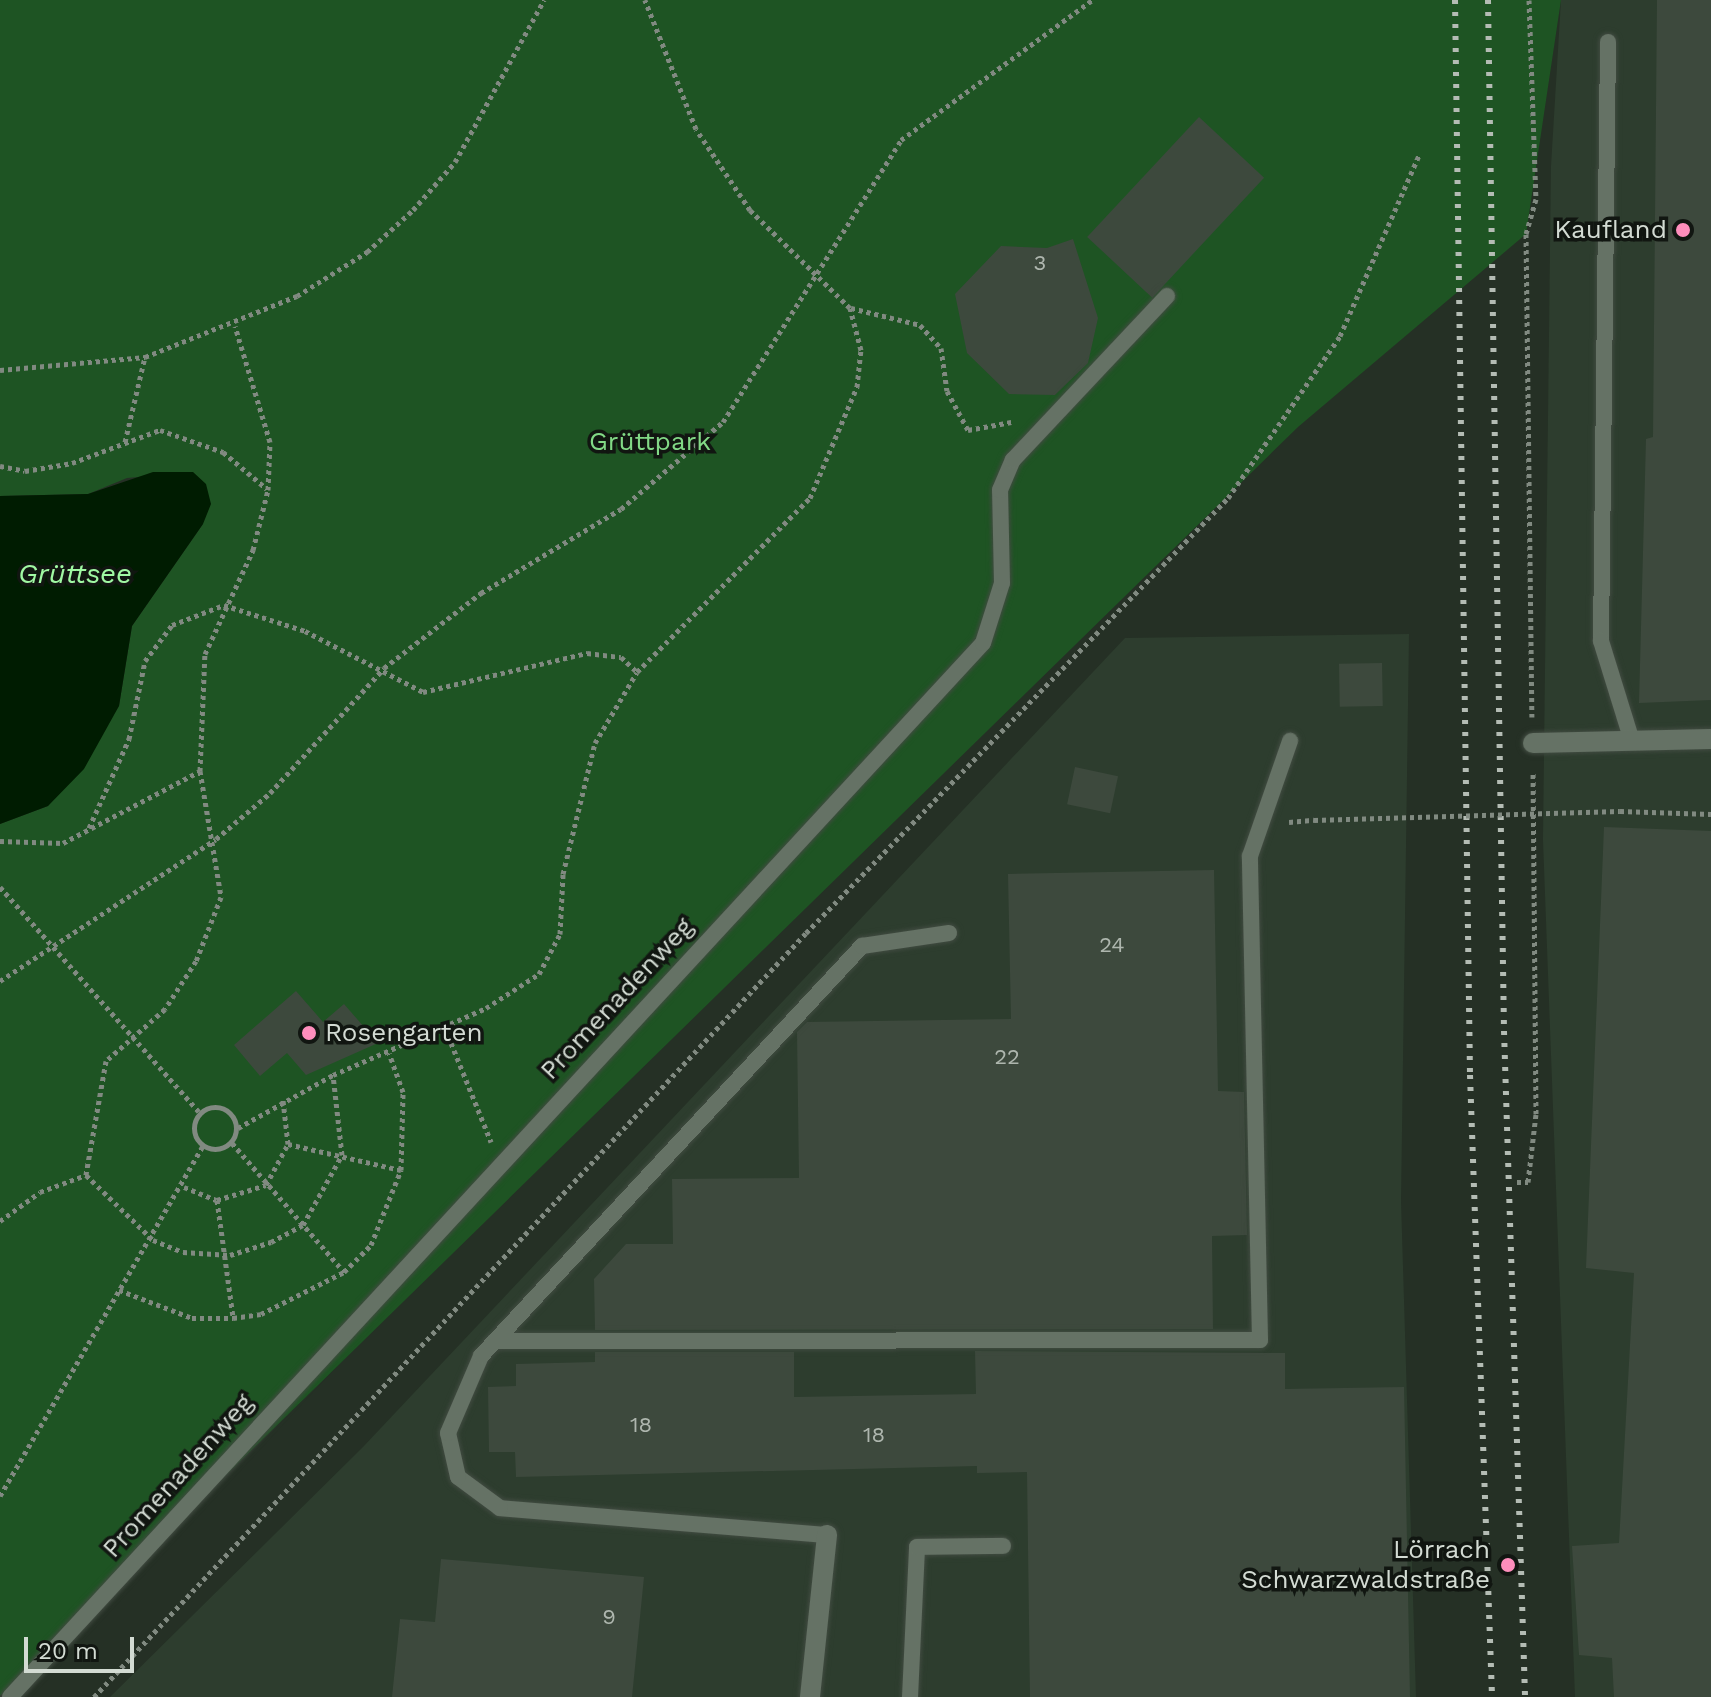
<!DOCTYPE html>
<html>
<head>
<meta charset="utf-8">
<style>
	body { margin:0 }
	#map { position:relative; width:1711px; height:1697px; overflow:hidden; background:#253025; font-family:"Work Sans",sans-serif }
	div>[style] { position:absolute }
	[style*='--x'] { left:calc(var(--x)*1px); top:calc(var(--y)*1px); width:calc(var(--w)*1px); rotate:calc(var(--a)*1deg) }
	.built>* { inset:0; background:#2d3d2e }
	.green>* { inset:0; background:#1e5423 }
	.water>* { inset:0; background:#001c01 }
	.building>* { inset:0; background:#3d493d; transform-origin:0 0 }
	.path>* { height:5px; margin-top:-2.5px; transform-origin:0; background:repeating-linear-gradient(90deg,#818a81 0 4px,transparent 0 8px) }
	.path>.ring { margin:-2.5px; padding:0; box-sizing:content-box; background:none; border:5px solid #818a81; border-radius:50% }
	.roads { filter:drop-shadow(0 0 2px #414b41) drop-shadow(0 0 2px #414b41) }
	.lane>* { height:16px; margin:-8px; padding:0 8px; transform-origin:8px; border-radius:8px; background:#657265 }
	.street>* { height:20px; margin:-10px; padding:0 10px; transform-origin:10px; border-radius:10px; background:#657265 }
	.rail>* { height:6px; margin-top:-3px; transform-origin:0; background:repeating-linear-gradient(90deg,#b4bcb4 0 4px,transparent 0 12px) }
	.path-bridge>* { height:5px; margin-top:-2.5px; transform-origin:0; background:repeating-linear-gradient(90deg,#818a81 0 4px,transparent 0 8px) }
	.dots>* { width:22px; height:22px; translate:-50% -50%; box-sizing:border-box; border:4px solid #111611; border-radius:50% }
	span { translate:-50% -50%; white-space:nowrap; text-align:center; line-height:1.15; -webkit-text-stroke:7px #111611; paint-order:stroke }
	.number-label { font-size:22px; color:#aeb6ae }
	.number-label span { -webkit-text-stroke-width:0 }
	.poi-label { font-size:26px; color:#d3dbd3 }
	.right { translate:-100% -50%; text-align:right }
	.left { translate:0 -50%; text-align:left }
	.park-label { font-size:26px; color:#82d986 }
	.street-label { font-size:26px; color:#d3dbd3 }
	.water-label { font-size:28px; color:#a0f8a3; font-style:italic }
	.scale { position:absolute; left:24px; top:1637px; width:110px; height:36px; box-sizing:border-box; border:4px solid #d3dbd3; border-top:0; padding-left:10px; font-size:24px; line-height:28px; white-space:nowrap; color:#d3dbd3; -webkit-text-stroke:6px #111611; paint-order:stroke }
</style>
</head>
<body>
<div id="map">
	<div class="built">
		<div style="clip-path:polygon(1561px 0,1711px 0,1711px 1697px,1575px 1697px,1543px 840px,1551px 166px)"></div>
		<div style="clip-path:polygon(1409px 634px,1401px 1201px,1416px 1697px,110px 1697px,363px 1447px,1125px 638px)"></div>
	</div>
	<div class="green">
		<div style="clip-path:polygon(0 0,1561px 0,1526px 234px,1298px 427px,0 1696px,0 824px,48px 806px,119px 706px,132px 626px,203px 524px,193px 472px,127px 478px,88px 494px,0 496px)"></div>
	</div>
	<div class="water">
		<div style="clip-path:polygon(153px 472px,193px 472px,206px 484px,211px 504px,203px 524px,132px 626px,119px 706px,84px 769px,48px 806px,0 824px,0 496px,88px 494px)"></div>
	</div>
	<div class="building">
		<div style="clip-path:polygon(1657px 0,1711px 0,1711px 700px,1639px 703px,1646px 439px,1653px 437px)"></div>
		<div style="left:1199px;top:117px;width:89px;height:164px;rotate:43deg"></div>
		<div style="clip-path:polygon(1073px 239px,1098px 318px,1088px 363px,1055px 395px,1009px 394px,967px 353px,955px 294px,1001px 246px,1047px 248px)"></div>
		<div style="left:1382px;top:663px;width:43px;height:43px;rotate:89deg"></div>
		<div style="left:1075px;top:767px;width:44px;height:38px;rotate:12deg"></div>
		<div style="clip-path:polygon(1604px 827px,1711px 831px,1711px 1697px,1614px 1697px,1612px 1658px,1579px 1655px,1572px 1546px,1619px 1543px,1634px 1273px,1586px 1268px)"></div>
		<div style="clip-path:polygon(1214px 870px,1218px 1091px,1244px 1092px,1247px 1235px,1212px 1236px,1213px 1329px,595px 1330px,594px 1279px,626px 1244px,673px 1244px,672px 1179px,799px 1178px,797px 1032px,807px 1022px,1011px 1019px,1008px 874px)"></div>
		<div style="clip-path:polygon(296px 991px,323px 1022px,344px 1004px,378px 1043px,306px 1075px,287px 1053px,260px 1076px,234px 1045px)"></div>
		<div style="clip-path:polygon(975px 1351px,1285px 1353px,1285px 1389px,1404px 1387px,1410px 1697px,1030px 1697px,1027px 1472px,977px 1473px,977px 1466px,516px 1477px,515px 1452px,489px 1452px,488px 1387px,516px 1386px,516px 1364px,595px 1362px,595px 1352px,794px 1352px,794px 1397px,976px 1394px)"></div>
		<div style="clip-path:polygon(441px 1559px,644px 1577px,632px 1697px,392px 1697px,400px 1619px,435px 1622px)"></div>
	</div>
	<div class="path">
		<div style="--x:1529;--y:0;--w:199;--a:88"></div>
		<div style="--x:1536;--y:199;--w:36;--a:106"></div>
		<div style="--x:1526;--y:234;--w:483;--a:89.3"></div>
		<div style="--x:851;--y:308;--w:71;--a:13.8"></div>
		<div style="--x:920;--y:325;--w:31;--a:48"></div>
		<div style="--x:941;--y:348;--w:43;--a:82.1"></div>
		<div style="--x:947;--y:391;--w:44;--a:61.7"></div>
		<div style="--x:968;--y:430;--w:44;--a:-10.5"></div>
		<div style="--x:0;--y:370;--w:146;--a:-5.1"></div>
		<div style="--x:125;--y:442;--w:87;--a:-76.8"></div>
		<div style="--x:145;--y:357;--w:164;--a:-21.9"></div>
		<div style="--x:297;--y:296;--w:83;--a:-32.2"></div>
		<div style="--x:367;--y:252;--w:62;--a:-42.4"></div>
		<div style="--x:413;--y:210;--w:64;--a:-48.8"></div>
		<div style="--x:455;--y:162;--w:185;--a:-61.2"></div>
		<div style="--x:0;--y:466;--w:25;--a:11"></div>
		<div style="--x:25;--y:471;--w:48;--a:-9.7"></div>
		<div style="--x:72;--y:463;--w:94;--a:-20.6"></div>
		<div style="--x:160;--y:430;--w:67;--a:19.2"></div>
		<div style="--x:223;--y:452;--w:57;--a:40.1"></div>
		<div style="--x:200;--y:771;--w:128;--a:80.5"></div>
		<div style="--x:221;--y:897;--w:69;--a:111.3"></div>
		<div style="--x:196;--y:961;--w:57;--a:122.9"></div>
		<div style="--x:165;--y:1009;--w:79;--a:138.6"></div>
		<div style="--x:106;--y:1061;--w:116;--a:100"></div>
		<div style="--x:86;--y:1175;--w:93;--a:44.1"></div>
		<div style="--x:153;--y:1240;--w:32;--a:22"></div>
		<div style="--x:183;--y:1252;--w:47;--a:3.7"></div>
		<div style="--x:230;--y:1255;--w:43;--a:-17.6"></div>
		<div style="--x:271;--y:1242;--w:36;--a:-28"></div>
		<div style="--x:303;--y:1225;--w:80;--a:-60.9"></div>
		<div style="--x:342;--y:1155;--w:81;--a:-96.4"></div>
		<div style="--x:1620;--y:811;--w:91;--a:1.9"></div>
		<div style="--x:1289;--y:822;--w:25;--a:-5"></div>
		<div style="--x:89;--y:828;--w:98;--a:-65.8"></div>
		<div style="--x:129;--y:739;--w:80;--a:-78.4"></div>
		<div style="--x:145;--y:661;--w:45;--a:-53.1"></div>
		<div style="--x:172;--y:625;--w:56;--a:-21"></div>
		<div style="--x:224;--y:605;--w:85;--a:17.8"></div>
		<div style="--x:305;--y:631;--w:133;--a:27.3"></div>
		<div style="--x:423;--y:692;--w:169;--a:-13.4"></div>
		<div style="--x:587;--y:653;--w:34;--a:7"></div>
		<div style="--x:621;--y:657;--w:22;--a:43"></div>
		<div style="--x:637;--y:672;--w:245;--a:-45.2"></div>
		<div style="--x:810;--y:498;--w:121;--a:-67.1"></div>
		<div style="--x:857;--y:387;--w:37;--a:-84"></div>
		<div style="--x:861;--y:350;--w:43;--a:-104.7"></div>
		<div style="--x:850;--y:308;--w:140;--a:-135.6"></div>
		<div style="--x:750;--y:210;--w:97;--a:-123.7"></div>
		<div style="--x:696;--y:129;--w:139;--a:-111.6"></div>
		<div style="--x:0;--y:841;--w:63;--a:1.8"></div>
		<div style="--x:63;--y:843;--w:155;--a:-27.7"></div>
		<div style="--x:200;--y:771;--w:117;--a:-87.6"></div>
		<div style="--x:205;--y:654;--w:115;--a:-65.2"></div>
		<div style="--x:253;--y:550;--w:62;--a:-76"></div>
		<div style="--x:268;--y:490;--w:48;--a:-87.6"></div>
		<div style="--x:270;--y:442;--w:121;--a:-106.8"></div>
		<div style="--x:0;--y:887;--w:300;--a:48.5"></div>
		<div style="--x:0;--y:981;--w:258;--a:-33.3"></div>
		<div style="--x:216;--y:839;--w:71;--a:-40.4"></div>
		<div style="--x:270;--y:793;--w:169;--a:-47.6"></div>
		<div style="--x:384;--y:668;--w:123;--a:-37.7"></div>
		<div style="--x:481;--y:593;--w:163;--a:-31"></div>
		<div style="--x:621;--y:509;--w:134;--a:-40.5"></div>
		<div style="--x:723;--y:422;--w:333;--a:-57.7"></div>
		<div style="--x:901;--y:140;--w:237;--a:-36.2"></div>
		<div style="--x:445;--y:1028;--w:123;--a:68"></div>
		<div class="ring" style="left:194px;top:1107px;width:37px;height:37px"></div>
		<div style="--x:238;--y:1128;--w:109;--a:-29.2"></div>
		<div style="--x:333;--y:1075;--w:167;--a:-23.6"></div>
		<div style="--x:486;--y:1008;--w:63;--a:-32.7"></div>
		<div style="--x:539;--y:974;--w:45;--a:-62.3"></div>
		<div style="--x:560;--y:934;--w:60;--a:-87.1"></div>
		<div style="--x:563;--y:874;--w:135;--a:-76.3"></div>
		<div style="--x:595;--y:743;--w:82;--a:-59.4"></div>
		<div style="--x:232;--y:1143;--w:171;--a:49"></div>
		<div style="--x:288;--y:1144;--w:116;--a:13"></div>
		<div style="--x:1517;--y:1182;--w:11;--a:0"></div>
		<div style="--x:1528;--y:1182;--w:68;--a:-83.3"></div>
		<div style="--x:1536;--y:1114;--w:343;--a:-90.5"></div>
		<div style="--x:184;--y:1187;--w:35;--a:22"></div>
		<div style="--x:217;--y:1200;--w:51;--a:-17"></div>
		<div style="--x:266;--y:1185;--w:47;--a:-61.8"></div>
		<div style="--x:288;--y:1144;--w:44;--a:-96.5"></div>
		<div style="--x:217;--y:1200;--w:118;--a:82.2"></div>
		<div style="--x:0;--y:1221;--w:49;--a:-35.9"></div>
		<div style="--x:40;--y:1192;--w:49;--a:-20.3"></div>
		<div style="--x:119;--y:1290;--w:78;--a:21"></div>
		<div style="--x:192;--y:1318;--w:41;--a:0"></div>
		<div style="--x:233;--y:1318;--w:28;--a:-8"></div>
		<div style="--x:261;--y:1314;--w:93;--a:-26.8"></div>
		<div style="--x:344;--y:1272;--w:38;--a:-45"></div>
		<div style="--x:371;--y:1245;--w:81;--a:-68.2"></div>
		<div style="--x:401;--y:1170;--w:78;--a:-88.5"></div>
		<div style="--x:403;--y:1092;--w:41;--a:-109.7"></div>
		<div style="--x:0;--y:1496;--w:405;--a:-59.9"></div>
		<div style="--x:94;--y:1697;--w:1044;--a:-47.02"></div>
		<div style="--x:806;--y:933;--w:606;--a:-45.87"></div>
		<div style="--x:1228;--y:498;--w:197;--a:-55.3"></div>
		<div style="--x:1340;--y:336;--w:197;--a:-66.4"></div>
	</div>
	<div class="roads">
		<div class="lane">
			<div style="--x:1608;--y:42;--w:599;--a:90.67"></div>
			<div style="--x:1601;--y:641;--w:105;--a:72.8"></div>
			<div style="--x:495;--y:1341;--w:765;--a:-0.07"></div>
			<div style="--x:1260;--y:1340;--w:484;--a:-91.2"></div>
			<div style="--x:1250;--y:856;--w:122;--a:-70.8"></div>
			<div style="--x:827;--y:1535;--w:328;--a:-175.3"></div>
			<div style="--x:500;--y:1508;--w:52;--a:-143.6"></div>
			<div style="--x:458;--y:1477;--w:45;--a:-102.8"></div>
			<div style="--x:448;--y:1433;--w:84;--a:-66.8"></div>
			<div style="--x:481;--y:1356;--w:560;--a:-47.1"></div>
			<div style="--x:862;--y:946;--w:88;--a:-8.5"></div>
			<div style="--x:10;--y:1697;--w:1434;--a:-47.29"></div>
			<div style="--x:983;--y:643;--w:63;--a:-72.4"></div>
			<div style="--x:1002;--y:583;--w:93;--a:-91.2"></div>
			<div style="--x:1000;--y:490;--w:33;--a:-67"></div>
			<div style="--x:1013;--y:460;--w:225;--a:-46.8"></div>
			<div style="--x:910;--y:1697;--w:150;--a:-87.3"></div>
			<div style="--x:917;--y:1547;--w:86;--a:-0.7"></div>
		</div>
		<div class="street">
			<div style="--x:1533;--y:743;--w:178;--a:-1.3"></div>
			<div style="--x:810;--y:1697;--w:163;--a:-84"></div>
		</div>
	</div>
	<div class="rail">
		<div style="--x:1455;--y:0;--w:1075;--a:89.2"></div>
		<div style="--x:1470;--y:1075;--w:622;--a:87.97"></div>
		<div style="--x:1488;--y:0;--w:1031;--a:89.11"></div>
		<div style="--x:1504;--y:1031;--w:666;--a:88.19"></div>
	</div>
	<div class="path-bridge">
		<div style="--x:1314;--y:820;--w:306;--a:-1.7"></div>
	</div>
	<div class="dots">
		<div style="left:1683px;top:230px;background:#fe8ebc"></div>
		<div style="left:309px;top:1033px;background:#fe8ebc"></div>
		<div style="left:1508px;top:1565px;background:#fe8ebc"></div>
	</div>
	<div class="number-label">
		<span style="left:1040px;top:263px">3</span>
		<span style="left:1112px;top:945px">24</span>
		<span style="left:1007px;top:1057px">22</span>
		<span style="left:641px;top:1425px">18</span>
		<span style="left:874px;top:1435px">18</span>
		<span style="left:609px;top:1617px">9</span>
	</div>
	<div class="poi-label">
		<span class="right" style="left:1667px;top:230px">Kaufland</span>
		<span class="left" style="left:325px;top:1033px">Rosengarten</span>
		<span class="right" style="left:1490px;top:1565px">Lörrach<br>Schwarzwaldstraße</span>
	</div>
	<div class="park-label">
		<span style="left:650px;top:442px">Grüttpark</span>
	</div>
	<div class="street-label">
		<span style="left:617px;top:999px;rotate:-47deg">Promenadenweg</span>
		<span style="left:178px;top:1476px;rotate:-48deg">Promenadenweg</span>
	</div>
	<div class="water-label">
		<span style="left:75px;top:574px">Grüttsee</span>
	</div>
	<div class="scale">20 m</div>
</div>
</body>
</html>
